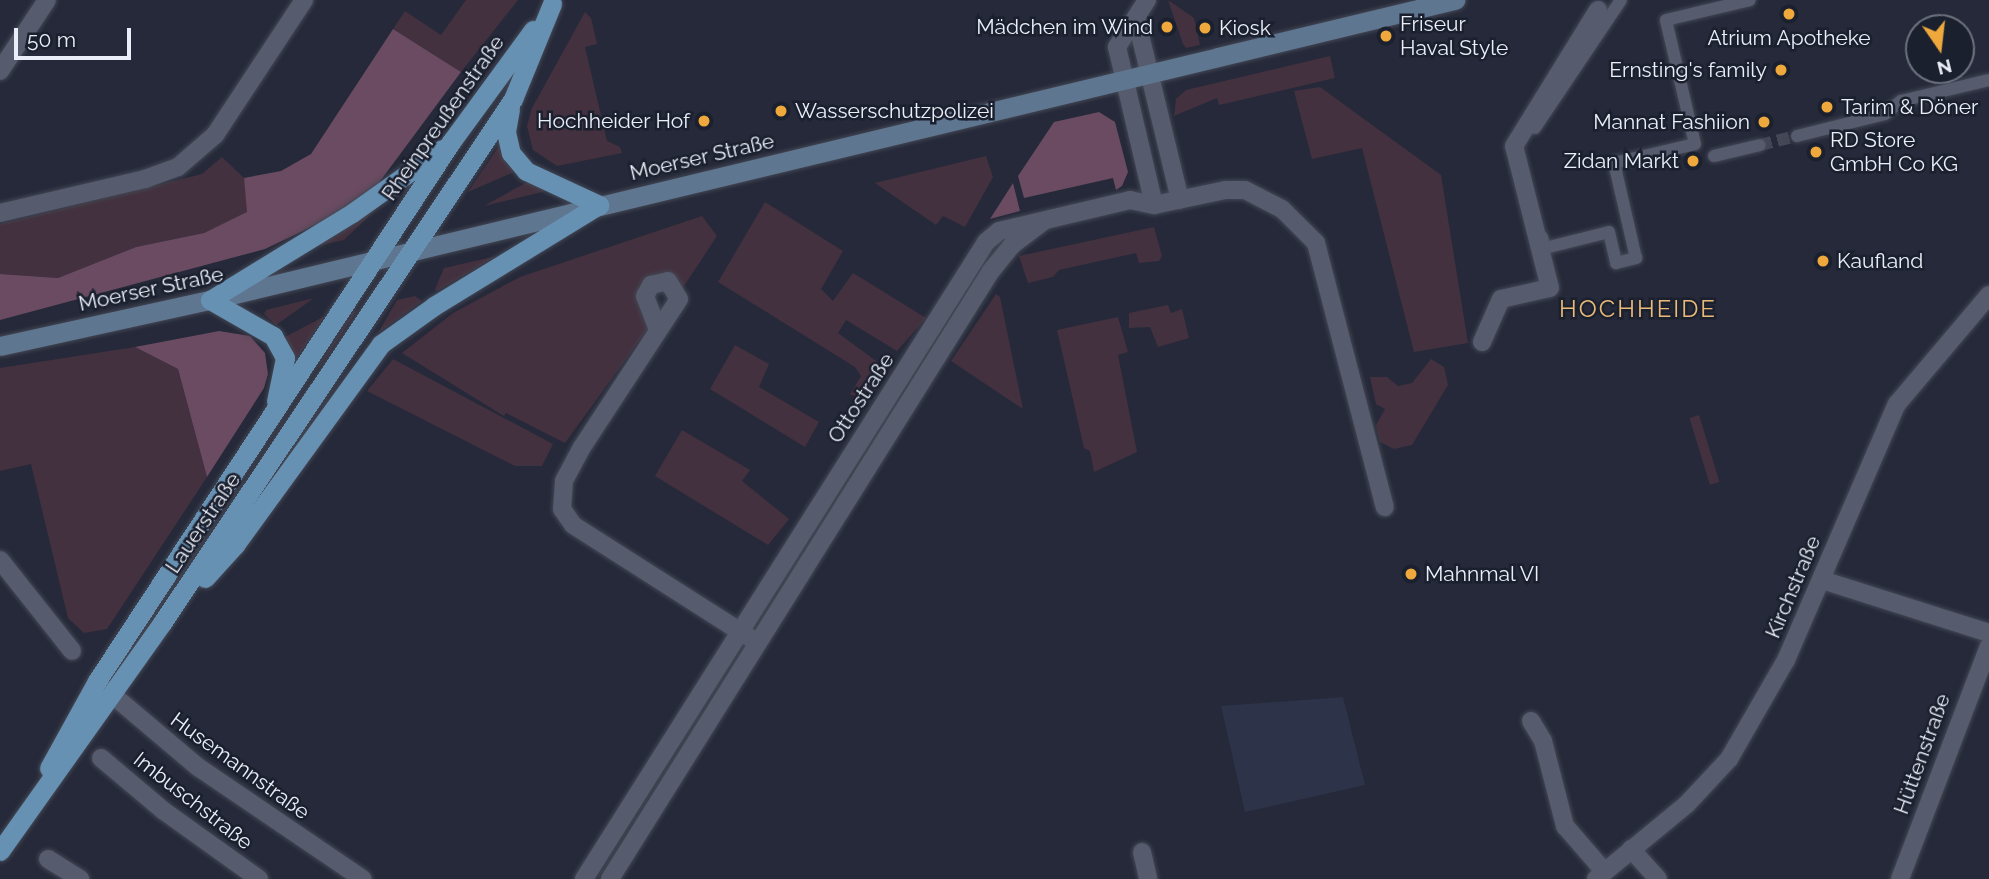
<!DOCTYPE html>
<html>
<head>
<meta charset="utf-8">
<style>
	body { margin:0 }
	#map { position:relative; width:1989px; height:879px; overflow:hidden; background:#252939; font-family:Raleway,sans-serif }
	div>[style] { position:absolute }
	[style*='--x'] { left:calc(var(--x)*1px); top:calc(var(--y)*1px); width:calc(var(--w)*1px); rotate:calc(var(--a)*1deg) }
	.built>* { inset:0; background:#2d3349 }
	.green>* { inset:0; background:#44313f; transform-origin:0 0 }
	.forest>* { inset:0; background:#6a4b61 }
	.pedestrian-tunnel>* { height:12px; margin-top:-6px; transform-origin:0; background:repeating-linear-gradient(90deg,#434756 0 12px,transparent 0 18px) }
	.roads { filter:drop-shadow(0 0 2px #434754) drop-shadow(0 0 2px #434754) }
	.pedestrian>* { height:12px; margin:-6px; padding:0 6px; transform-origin:6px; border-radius:6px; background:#565b6d }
	.minor>* { height:18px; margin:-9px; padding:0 9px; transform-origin:9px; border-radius:9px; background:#565b6d }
	.secondary>* { height:19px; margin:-9.5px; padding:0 9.5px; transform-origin:9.5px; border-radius:9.5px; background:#5f7690 }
	.primary>* { height:19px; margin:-9.5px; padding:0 9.5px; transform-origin:9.5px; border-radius:9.5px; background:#6791b3 }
	.dots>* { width:19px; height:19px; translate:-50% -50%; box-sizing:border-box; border:4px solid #1b202f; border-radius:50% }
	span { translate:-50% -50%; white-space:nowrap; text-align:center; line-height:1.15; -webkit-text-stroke:5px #1b202f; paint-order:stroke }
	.poi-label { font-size:21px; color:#eaeef8 }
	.left { translate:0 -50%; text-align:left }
	.right { translate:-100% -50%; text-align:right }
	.street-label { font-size:21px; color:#eaeef8 }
	.quarter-label { font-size:24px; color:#ebba79; letter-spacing:2px }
	.north { position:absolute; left:1905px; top:14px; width:70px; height:70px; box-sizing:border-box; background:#1b202f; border:2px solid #6e727f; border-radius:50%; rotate:166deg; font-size:19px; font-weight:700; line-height:28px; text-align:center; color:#eaeef8 }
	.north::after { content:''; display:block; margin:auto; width:24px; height:32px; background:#eea83c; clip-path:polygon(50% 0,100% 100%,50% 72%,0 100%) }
	.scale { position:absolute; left:14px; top:28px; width:117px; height:32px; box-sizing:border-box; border:4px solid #eaeef8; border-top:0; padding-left:9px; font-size:21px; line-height:24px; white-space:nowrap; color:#eaeef8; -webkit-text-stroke:5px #1b202f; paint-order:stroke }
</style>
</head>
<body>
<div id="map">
	<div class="built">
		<div style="clip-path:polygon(1343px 697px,1365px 785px,1245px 812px,1221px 706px)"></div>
	</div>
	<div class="green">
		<div style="clip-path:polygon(466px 0,518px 0,461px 72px,393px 29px,405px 11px,441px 35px)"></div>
		<div style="clip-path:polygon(1168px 0,1194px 18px,1200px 45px,1186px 48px,1183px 44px)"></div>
		<div style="clip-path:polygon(585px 12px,591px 18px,597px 44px,585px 47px,607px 141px,620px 147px,622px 153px,557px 166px,533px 150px,527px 126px,532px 108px)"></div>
		<div style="clip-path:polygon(1330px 56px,1335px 78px,1219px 105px,1217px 98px,1174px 116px,1176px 99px,1186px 90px)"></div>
		<div style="clip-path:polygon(1320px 87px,1441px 175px,1468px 343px,1414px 352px,1362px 148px,1312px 159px,1294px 91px)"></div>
		<div style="clip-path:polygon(500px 144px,514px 172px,468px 192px,499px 146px)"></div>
		<div style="clip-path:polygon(986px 156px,993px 177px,965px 227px,943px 216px,936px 225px,875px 183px)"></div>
		<div style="clip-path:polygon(222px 157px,244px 178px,248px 212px,204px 233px,136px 247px,58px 278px,0 274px,0 224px,202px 174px)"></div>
		<div style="clip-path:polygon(527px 182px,546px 191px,484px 206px)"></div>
		<div style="clip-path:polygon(387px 199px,344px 240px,317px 246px,317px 244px)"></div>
		<div style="clip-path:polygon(765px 202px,843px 251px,821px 289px,833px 301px,853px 273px,926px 318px,897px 351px,846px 320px,838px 333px,887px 369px,869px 402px,850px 394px,861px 376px,855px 367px,718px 282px)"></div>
		<div style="clip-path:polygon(702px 216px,717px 236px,682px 289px,668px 274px,644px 280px,640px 296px,650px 326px,565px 443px,506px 413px,504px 416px,402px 353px,453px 313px,520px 277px)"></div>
		<div style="clip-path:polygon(1154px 227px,1162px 256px,1159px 261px,1139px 263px,1136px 253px,1059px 270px,1053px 277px,1028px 283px,1019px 256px)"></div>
		<div style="clip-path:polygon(497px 256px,437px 291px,435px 289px,444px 268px)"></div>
		<div style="clip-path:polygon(996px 294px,1000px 297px,1023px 409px,951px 361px)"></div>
		<div style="clip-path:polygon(415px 296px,422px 301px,378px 333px,397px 300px)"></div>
		<div style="clip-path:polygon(314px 298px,276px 325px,264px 314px,266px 310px)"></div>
		<div style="clip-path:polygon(1168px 305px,1171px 313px,1182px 309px,1189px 338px,1158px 347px,1150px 327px,1129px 328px,1129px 313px)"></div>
		<div style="clip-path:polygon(357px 311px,319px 368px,317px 369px,353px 312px)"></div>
		<div style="clip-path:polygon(325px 316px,298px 356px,293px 356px,285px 337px)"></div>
		<div style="clip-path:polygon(1118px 317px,1128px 352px,1118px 355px,1137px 452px,1094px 472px,1090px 451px,1084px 448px,1057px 330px)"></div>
		<div style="clip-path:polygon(735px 345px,769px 364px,759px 387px,819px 422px,805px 447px,710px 389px)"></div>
		<div style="clip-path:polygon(135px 347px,178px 369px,207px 477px,107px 629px,84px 633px,68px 618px,31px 464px,0 471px,0 368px)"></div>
		<div style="clip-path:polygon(393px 359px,553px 444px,542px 466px,515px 466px,367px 391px)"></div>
		<div style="clip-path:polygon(1431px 359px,1444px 367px,1448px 385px,1412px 445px,1394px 449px,1380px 442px,1376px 425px,1385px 409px,1376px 404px,1370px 377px,1387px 377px,1398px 386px,1412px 383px)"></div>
		<div style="left:1699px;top:415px;width:70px;height:10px;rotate:73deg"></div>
		<div style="clip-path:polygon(682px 430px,750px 470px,742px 481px,789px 519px,768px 545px,655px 476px)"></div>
	</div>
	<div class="forest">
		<div style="clip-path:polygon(393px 29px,461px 72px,378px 184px,330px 218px,265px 249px,0 320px,0 274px,58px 278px,136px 247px,204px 233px,247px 212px,244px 178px,281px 171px,311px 154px)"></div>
		<div style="clip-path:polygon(1099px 112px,1115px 122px,1128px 172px,1122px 186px,1116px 190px,1113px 178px,1024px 198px,1018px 176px,1054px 122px)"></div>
		<div style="clip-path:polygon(1013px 183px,1020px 211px,990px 219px)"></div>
		<div style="clip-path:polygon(219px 331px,250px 336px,265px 353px,268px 374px,264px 388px,207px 477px,178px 369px,135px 347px)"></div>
	</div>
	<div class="pedestrian-tunnel">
		<div style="--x:1760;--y:145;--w:38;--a:-14"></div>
	</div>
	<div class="roads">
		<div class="pedestrian">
			<div style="--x:1535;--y:128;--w:154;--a:-56.1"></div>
			<div style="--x:1797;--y:136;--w:91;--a:-14"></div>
			<div style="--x:1885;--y:114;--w:21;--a:-39"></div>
			<div style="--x:1901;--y:101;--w:90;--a:-13.4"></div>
			<div style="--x:1714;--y:156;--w:47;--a:-13.4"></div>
			<div style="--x:1542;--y:237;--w:11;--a:75"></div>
			<div style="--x:1545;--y:248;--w:66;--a:-14"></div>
			<div style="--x:1609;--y:232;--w:32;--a:77"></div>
			<div style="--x:1616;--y:263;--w:21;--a:-14"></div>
			<div style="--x:1636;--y:258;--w:98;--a:-103"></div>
			<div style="--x:1614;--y:163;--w:83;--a:-13.2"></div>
			<div style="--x:1695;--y:144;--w:127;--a:-103.2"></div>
			<div style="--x:1666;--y:20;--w:86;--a:-13.4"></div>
		</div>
		<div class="minor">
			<div style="--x:1147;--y:0;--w:56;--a:122.6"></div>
			<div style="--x:1117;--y:47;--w:162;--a:76.8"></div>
			<div style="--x:1136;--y:18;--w:187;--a:76.4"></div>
			<div style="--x:0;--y:71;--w:85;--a:-56.5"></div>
			<div style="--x:0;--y:213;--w:149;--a:-13.2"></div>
			<div style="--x:145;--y:179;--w:35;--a:-20"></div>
			<div style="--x:178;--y:167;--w:49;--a:-40.9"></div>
			<div style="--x:215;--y:135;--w:162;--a:-56.6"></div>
			<div style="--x:658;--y:330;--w:36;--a:-111"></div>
			<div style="--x:645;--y:296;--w:13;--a:-61"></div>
			<div style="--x:651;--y:285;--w:17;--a:-13"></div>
			<div style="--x:668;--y:281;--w:21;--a:59"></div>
			<div style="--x:679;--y:299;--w:177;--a:123.2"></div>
			<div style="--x:582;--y:447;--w:38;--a:118"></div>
			<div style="--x:564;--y:481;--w:28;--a:94"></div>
			<div style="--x:562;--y:509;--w:19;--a:55"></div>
			<div style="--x:573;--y:525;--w:209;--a:32.5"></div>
			<div style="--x:1482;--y:342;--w:47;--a:-66.2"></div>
			<div style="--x:1501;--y:299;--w:50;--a:-12.7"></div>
			<div style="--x:1550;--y:288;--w:146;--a:-104.2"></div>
			<div style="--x:1514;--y:146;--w:160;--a:-58.3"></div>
			<div style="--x:0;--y:560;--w:116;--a:51.6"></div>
			<div style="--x:1822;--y:580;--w:175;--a:17.6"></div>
			<div style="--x:102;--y:686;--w:126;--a:40.2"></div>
			<div style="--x:198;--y:767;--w:199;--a:34.2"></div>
			<div style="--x:1531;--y:721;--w:23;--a:59"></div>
			<div style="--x:1543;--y:741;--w:88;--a:75.5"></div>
			<div style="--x:1565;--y:826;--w:60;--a:49.1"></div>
			<div style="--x:101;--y:758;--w:82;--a:40.1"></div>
			<div style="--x:164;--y:811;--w:117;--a:35.6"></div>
			<div style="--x:1631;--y:849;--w:40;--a:48"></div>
			<div style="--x:1142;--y:852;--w:28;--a:77"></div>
			<div style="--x:48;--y:859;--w:38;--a:32"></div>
			<div style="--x:584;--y:879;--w:753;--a:-57.74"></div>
			<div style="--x:986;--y:242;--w:17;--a:-40"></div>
			<div style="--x:999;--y:231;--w:135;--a:-13.3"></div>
			<div style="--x:1130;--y:200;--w:25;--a:12"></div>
			<div style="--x:1154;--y:205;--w:73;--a:-11.9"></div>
			<div style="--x:1225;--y:190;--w:20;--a:0"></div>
			<div style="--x:1245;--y:190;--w:42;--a:27.2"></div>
			<div style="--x:1282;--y:209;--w:48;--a:45"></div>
			<div style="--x:1316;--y:243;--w:273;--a:75.4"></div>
			<div style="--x:610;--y:879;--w:718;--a:-57.93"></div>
			<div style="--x:991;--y:271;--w:33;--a:-51"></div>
			<div style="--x:1012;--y:245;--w:39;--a:-37"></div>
			<div style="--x:1596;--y:879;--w:118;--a:-39.5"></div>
			<div style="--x:1687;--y:804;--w:62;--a:-47"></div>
			<div style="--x:1729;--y:759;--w:114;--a:-60.1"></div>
			<div style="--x:1786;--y:660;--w:279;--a:-66.6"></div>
			<div style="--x:1897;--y:404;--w:143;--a:-49.8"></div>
			<div style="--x:1900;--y:879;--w:249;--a:-69.1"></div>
		</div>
		<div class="secondary">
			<div style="--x:0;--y:346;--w:215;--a:-12.4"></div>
			<div style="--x:210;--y:300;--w:1281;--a:-13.55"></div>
		</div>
		<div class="primary">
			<div style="--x:510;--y:109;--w:23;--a:100"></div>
			<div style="--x:506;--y:132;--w:22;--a:77"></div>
			<div style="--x:511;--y:153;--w:23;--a:50"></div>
			<div style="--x:526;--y:171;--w:81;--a:25"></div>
			<div style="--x:210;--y:300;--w:167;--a:-31.5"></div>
			<div style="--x:352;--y:213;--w:110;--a:-35.4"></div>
			<div style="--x:210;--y:300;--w:73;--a:29.7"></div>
			<div style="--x:273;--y:336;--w:25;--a:61"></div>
			<div style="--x:285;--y:358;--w:44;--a:101.8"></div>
			<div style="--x:205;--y:578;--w:45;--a:-47.7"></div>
			<div style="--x:235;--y:545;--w:248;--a:-54"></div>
			<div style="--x:381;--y:344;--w:65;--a:-35.6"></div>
			<div style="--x:434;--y:306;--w:193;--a:-31.5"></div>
			<div style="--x:49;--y:768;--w:99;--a:-61.1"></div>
			<div style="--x:97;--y:681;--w:645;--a:-56.7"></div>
			<div style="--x:451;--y:142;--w:139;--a:-53.8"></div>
			<div style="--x:0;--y:851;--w:280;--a:-54.6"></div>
			<div style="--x:162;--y:623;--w:631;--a:-56.18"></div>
			<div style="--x:513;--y:99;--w:103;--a:-67.7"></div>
		</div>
	</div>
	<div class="dots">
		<div style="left:1789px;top:14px;background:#eea83c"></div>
		<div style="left:1167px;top:27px;background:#eea83c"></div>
		<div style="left:1205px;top:28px;background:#eea83c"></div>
		<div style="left:1386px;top:36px;background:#eea83c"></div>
		<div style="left:1781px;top:70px;background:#eea83c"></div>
		<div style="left:1827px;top:107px;background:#eea83c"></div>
		<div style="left:781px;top:111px;background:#eea83c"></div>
		<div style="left:704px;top:121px;background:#eea83c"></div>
		<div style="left:1764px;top:122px;background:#eea83c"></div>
		<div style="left:1816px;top:152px;background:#eea83c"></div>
		<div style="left:1693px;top:161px;background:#eea83c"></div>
		<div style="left:1823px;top:261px;background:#eea83c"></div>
		<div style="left:1411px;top:574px;background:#eea83c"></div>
	</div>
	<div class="poi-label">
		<span class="left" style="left:1400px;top:36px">Friseur<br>Haval Style</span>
		<span class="right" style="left:1153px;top:27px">Mädchen im Wind</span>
		<span class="left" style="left:1219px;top:28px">Kiosk</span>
		<span style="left:1789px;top:38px">Atrium Apotheke</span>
		<span class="right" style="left:1767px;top:70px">Ernsting's family</span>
		<span class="left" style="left:1841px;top:107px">Tarim &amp; Döner</span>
		<span class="left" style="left:795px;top:111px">Wasserschutzpolizei</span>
		<span class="right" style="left:690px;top:121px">Hochheider Hof</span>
		<span class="right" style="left:1750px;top:122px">Mannat Fashiion</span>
		<span class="left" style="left:1830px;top:152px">RD Store<br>GmbH Co KG</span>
		<span class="right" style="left:1679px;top:161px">Zidan Markt</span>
		<span class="left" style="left:1837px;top:261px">Kaufland</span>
		<span class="left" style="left:1425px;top:574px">Mahnmal VI</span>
	</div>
	<div class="street-label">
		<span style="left:443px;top:118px;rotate:-55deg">Rheinpreußenstraße</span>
		<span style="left:702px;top:157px;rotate:-13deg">Moerser Straße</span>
		<span style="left:151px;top:289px;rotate:-12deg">Moerser Straße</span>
		<span style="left:861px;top:398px;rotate:-57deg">Ottostraße</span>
		<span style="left:203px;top:523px;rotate:-56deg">Lauerstraße</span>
		<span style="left:1793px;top:587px;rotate:-67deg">Kirchstraße</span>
		<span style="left:1922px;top:754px;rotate:-70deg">Hüttenstraße</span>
		<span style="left:240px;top:766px;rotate:36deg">Husemannstraße</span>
		<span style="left:193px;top:801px;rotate:38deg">Imbuschstraße</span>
	</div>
	<div class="quarter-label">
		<span style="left:1638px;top:309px">HOCHHEIDE</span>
	</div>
	<div class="north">N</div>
	<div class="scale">50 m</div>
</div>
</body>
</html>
